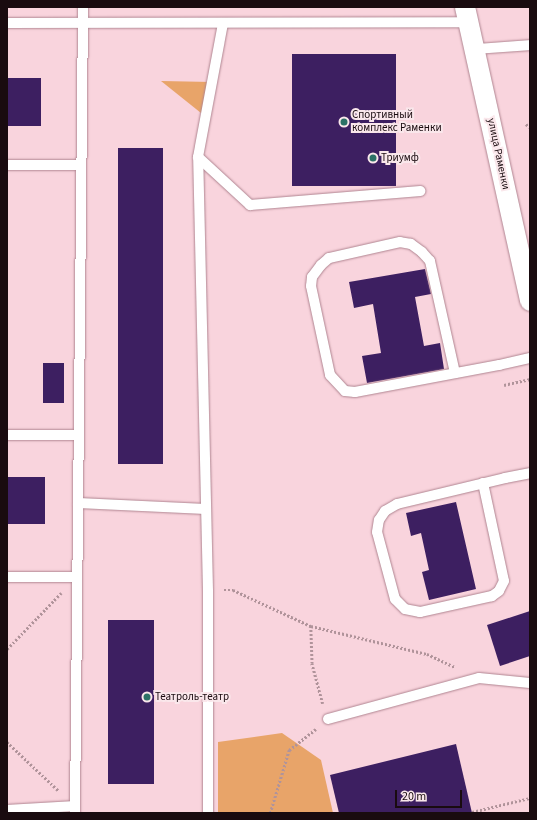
<!DOCTYPE html>
<html>
<head>
<meta charset="utf-8">
<style>
	body { margin:0 }
	#map { position:relative; width:537px; height:820px; overflow:hidden; background:#f9d4dd; font-family:"Source Sans 3",sans-serif }
	div>[style] { position:absolute }
	[style*='--x'] { left:calc(var(--x)*1px); top:calc(var(--y)*1px); width:calc(var(--w)*1px); rotate:calc(var(--a)*1deg) }
	.green>* { inset:0; background:#e8a469 }
	.building>* { inset:0; background:#3d1f61; transform-origin:0 0 }
	.path>* { height:2.5px; margin-top:-1.25px; transform-origin:0; background:repeating-linear-gradient(90deg,#b0939a 0 2px,transparent 0 4px) }
	.roads { filter:drop-shadow(0 0 1px #b08591) drop-shadow(0 0 1px #b08591) }
	.service>* { height:10px; margin:-5px; padding:0 5px; transform-origin:5px; border-radius:5px; background:#fff }
	.minor>* { height:20px; margin:-10px; padding:0 10px; transform-origin:10px; border-radius:10px; background:#fff }
	.dots>* { width:11px; height:11px; translate:-50% -50%; box-sizing:border-box; border:2px solid #fae7eb; border-radius:50% }
	span { translate:-50% -50%; white-space:nowrap; text-align:center; line-height:1.15; -webkit-text-stroke:4px #fae7eb; paint-order:stroke }
	.poi-label { font-size:11px; color:#190b0f }
	.left { translate:0 -50%; text-align:left }
	.street-label { font-size:11px; color:#190b0f }
	.frame { position:absolute; inset:0; border:8px solid #190b0f; pointer-events:none }
	.scale { position:absolute; left:395px; top:790px; width:67px; height:18px; box-sizing:border-box; border:2px solid #190b0f; border-top:0; padding-left:5px; font-size:12px; line-height:14px; white-space:nowrap; color:#190b0f; -webkit-text-stroke:3px #fae7eb; paint-order:stroke }
</style>
</head>
<body>
<div id="map">
	<div class="green">
		<div style="clip-path:polygon(161px 81px,212px 82px,206px 117px)"></div>
		<div style="clip-path:polygon(282px 733px,321px 760px,333px 813px,218px 813px,218px 742px)"></div>
	</div>
	<div class="building">
		<div style="left:396px;top:54px;width:132px;height:104px;rotate:90deg"></div>
		<div style="left:7px;top:78px;width:34px;height:48px"></div>
		<div style="left:118px;top:148px;width:45px;height:316px"></div>
		<div style="clip-path:polygon(425px 269px,431px 294px,415px 297px,424px 346px,440px 343px,444px 369px,367px 383px,362px 356px,381px 353px,373px 304px,354px 308px,349px 282px)"></div>
		<div style="left:43px;top:363px;width:21px;height:40px"></div>
		<div style="left:7px;top:477px;width:38px;height:47px"></div>
		<div style="clip-path:polygon(456px 502px,476px 589px,429px 600px,422px 572px,429px 570px,421px 533px,411px 536px,406px 513px)"></div>
		<div style="clip-path:polygon(530px 611px,530px 656px,500px 666px,487px 625px)"></div>
		<div style="left:108px;top:620px;width:46px;height:164px"></div>
		<div style="clip-path:polygon(456px 744px,472px 813px,339px 813px,330px 775px)"></div>
	</div>
	<div class="path">
		<div style="--x:526;--y:124;--w:5;--a:37"></div>
		<div style="--x:504;--y:385;--w:27;--a:-13"></div>
		<div style="--x:224;--y:590;--w:9;--a:0"></div>
		<div style="--x:233;--y:590;--w:86;--a:24.8"></div>
		<div style="--x:311;--y:626;--w:119;--a:13.6"></div>
		<div style="--x:427;--y:654;--w:31;--a:25"></div>
		<div style="--x:311;--y:626;--w:37;--a:88"></div>
		<div style="--x:312;--y:663;--w:42;--a:75"></div>
		<div style="--x:7;--y:649;--w:78;--a:-46"></div>
		<div style="--x:7;--y:742;--w:71;--a:43.3"></div>
		<div style="--x:472;--y:812;--w:60;--a:-13.6"></div>
		<div style="--x:270;--y:813;--w:66;--a:-73.2"></div>
		<div style="--x:289;--y:750;--w:34;--a:-38"></div>
	</div>
	<div class="roads">
		<div class="service">
			<div style="--x:7;--y:23;--w:462;--a:-0.1"></div>
			<div style="--x:476;--y:49;--w:54;--a:-4.2"></div>
			<div style="--x:198;--y:157;--w:71;--a:42.7"></div>
			<div style="--x:250;--y:205;--w:171;--a:-4.7"></div>
			<div style="--x:7;--y:165;--w:74;--a:0"></div>
			<div style="--x:455;--y:373;--w:115;--a:-102.6"></div>
			<div style="--x:430;--y:261;--w:12;--a:-132"></div>
			<div style="--x:422;--y:252;--w:14;--a:-144"></div>
			<div style="--x:411;--y:244;--w:11;--a:-170"></div>
			<div style="--x:400;--y:242;--w:73;--a:167.3"></div>
			<div style="--x:329;--y:258;--w:11;--a:139"></div>
			<div style="--x:321;--y:265;--w:15;--a:127"></div>
			<div style="--x:312;--y:277;--w:9;--a:96"></div>
			<div style="--x:311;--y:286;--w:91;--a:77.9"></div>
			<div style="--x:330;--y:375;--w:22;--a:47"></div>
			<div style="--x:345;--y:391;--w:10;--a:6"></div>
			<div style="--x:355;--y:392;--w:147;--a:-10.6"></div>
			<div style="--x:499;--y:365;--w:32;--a:-13"></div>
			<div style="--x:7;--y:435;--w:71;--a:0"></div>
			<div style="--x:483;--y:483;--w:100;--a:77.9"></div>
			<div style="--x:504;--y:581;--w:11;--a:117"></div>
			<div style="--x:499;--y:591;--w:9;--a:144"></div>
			<div style="--x:492;--y:596;--w:74;--a:167.5"></div>
			<div style="--x:420;--y:612;--w:15;--a:-169"></div>
			<div style="--x:405;--y:609;--w:14;--a:-135"></div>
			<div style="--x:395;--y:599;--w:69;--a:-105"></div>
			<div style="--x:377;--y:532;--w:12;--a:-81"></div>
			<div style="--x:379;--y:520;--w:11;--a:-56"></div>
			<div style="--x:385;--y:511;--w:14;--a:-30"></div>
			<div style="--x:397;--y:504;--w:111;--a:-13.5"></div>
			<div style="--x:505;--y:478;--w:25;--a:-11"></div>
			<div style="--x:78;--y:503;--w:128;--a:2.7"></div>
			<div style="--x:7;--y:577;--w:70;--a:0"></div>
			<div style="--x:328;--y:719;--w:156;--a:-15.2"></div>
			<div style="--x:479;--y:678;--w:51;--a:5.6"></div>
			<div style="--x:7;--y:810;--w:68;--a:-3.4"></div>
			<div style="--x:75;--y:813;--w:806;--a:-89.43"></div>
			<div style="--x:208;--y:813;--w:222;--a:-90"></div>
			<div style="--x:208;--y:591;--w:434;--a:-91.3"></div>
			<div style="--x:198;--y:157;--w:136;--a:-79.4"></div>
		</div>
		<div class="minor">
			<div style="--x:465;--y:7;--w:301;--a:77.5"></div>
		</div>
	</div>
	<div class="dots">
		<div style="left:344px;top:122px;background:#2c7166"></div>
		<div style="left:373px;top:158px;background:#2c7166"></div>
		<div style="left:147px;top:697px;background:#2c7166"></div>
	</div>
	<div class="poi-label">
		<span class="left" style="left:352px;top:122px">Спортивный<br>комплекс Раменки</span>
		<span class="left" style="left:381px;top:158px">Триумф</span>
		<span class="left" style="left:155px;top:697px">Театроль-театр</span>
	</div>
	<div class="street-label">
		<span style="left:498px;top:154px;rotate:78deg">улица Раменки</span>
	</div>
	<div class="frame"></div>
	<div class="scale">20 m</div>
</div>
</body>
</html>
